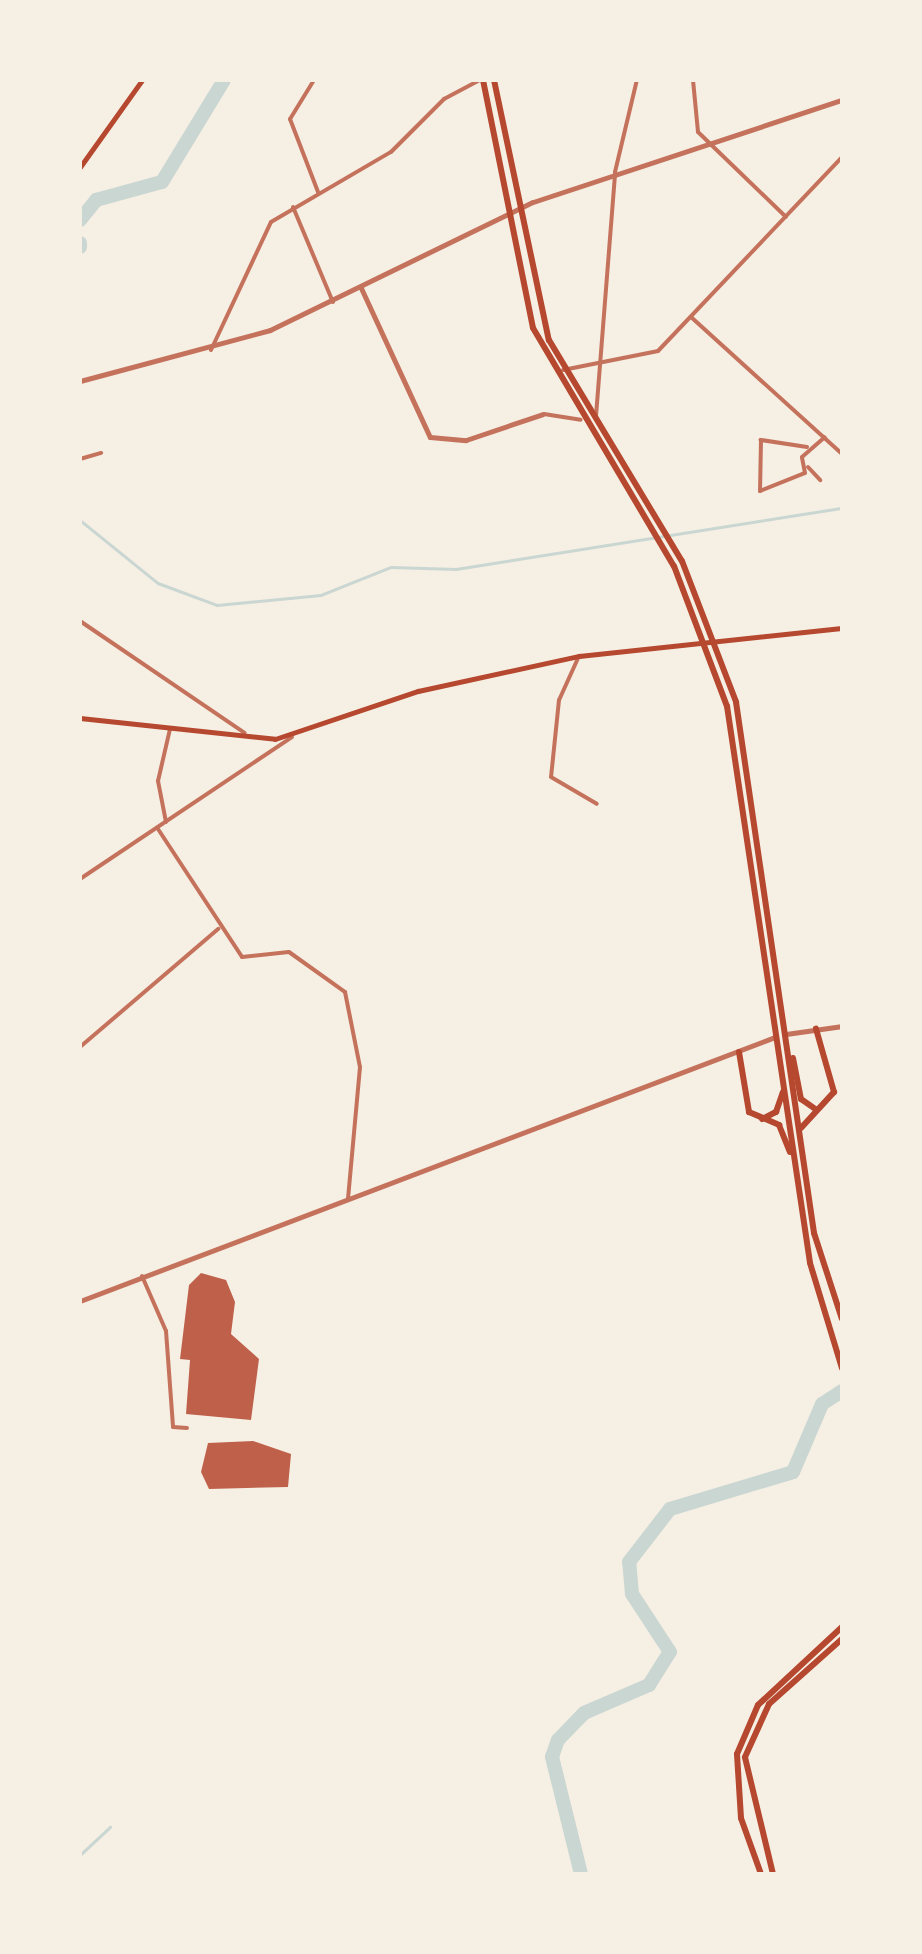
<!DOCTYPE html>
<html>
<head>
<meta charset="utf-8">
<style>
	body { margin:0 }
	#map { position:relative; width:922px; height:1954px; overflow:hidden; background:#f6efe4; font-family:"Titillium Web",sans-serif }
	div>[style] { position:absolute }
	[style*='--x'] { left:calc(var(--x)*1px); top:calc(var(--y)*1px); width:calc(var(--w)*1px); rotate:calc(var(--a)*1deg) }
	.stream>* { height:2.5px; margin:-1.25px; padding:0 1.25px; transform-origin:1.25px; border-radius:1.25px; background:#c9d6d2 }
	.river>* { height:14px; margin:-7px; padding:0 7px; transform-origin:7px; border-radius:7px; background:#c9d6d2 }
	.building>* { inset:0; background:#bf614a }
	.minor>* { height:4px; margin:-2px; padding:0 2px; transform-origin:2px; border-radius:2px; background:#c5725c }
	.tertiary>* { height:5px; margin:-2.5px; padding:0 2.5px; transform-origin:2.5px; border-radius:2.5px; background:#c5725c }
	.secondary>* { height:5px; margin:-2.5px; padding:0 2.5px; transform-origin:2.5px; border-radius:2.5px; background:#b5482f }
	.trunk>* { height:6px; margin:-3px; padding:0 3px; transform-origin:3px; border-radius:3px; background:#b5482f }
	span { translate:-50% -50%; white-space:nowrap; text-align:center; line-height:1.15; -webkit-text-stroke:8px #f6efe4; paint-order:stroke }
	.frame { position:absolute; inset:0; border:82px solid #f6efe4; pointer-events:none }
</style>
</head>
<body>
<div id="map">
	<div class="stream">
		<div style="--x:80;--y:520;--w:100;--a:38.9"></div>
		<div style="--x:158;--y:583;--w:63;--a:20.4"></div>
		<div style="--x:217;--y:605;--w:104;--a:-5.5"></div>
		<div style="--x:321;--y:595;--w:75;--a:-21.8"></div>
		<div style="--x:391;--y:567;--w:65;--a:1.8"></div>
		<div style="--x:456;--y:569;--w:391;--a:-9"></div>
		<div style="--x:80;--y:1855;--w:41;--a:-43"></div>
	</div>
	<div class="river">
		<div style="--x:80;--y:220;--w:26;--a:-51"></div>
		<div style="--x:96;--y:200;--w:68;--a:-15.3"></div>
		<div style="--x:162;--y:182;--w:119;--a:-58.7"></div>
		<div style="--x:80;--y:243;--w:4;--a:90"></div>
		<div style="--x:581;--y:1874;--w:121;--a:-103.9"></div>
		<div style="--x:552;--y:1757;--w:18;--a:-71"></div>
		<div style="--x:558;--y:1740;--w:37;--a:-46"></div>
		<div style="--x:584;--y:1713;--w:71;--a:-23.3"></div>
		<div style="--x:649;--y:1685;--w:39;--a:-58"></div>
		<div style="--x:670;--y:1652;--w:69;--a:-123.2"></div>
		<div style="--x:632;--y:1594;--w:32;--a:-95"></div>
		<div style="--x:629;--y:1562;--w:67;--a:-52.3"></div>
		<div style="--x:670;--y:1509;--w:128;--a:-16.7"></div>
		<div style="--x:793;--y:1472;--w:74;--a:-66.9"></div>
		<div style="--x:822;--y:1404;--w:24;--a:-33"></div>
	</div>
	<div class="building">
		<div style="clip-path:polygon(201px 1273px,226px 1280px,235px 1302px,231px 1334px,259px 1359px,251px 1420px,186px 1414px,190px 1360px,180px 1359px,189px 1285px)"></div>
		<div style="clip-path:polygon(253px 1441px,291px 1454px,288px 1487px,209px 1489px,201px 1472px,208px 1443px)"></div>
	</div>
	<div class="minor">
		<div style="--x:314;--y:80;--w:46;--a:121.6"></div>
		<div style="--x:290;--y:119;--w:78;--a:69"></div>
		<div style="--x:693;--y:80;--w:52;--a:84.5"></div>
		<div style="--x:698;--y:132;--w:122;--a:44"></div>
		<div style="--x:293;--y:207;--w:103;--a:67.2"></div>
		<div style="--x:691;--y:317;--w:204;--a:42.2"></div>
		<div style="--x:211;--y:350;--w:141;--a:-64.9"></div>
		<div style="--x:271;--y:222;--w:139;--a:-30.3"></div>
		<div style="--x:391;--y:152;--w:75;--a:-45"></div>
		<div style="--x:444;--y:99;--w:40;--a:-28"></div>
		<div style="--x:563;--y:370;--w:97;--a:-11.3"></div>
		<div style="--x:658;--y:351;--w:267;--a:-46.5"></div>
		<div style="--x:544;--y:414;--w:37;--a:9"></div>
		<div style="--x:596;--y:416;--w:245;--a:-85.5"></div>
		<div style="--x:615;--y:172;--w:95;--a:-76.6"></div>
		<div style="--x:807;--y:447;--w:47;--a:-171.3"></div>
		<div style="--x:761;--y:440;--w:51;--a:91.1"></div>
		<div style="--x:760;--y:491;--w:48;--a:-21.8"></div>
		<div style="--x:805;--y:473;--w:16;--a:-101"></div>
		<div style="--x:802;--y:457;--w:30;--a:-41"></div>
		<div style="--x:80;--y:459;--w:22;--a:-16"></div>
		<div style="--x:808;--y:467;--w:18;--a:47"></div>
		<div style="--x:80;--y:621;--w:199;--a:34.2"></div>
		<div style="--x:579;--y:656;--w:48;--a:114.4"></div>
		<div style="--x:559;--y:700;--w:77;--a:95.9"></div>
		<div style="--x:551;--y:777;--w:53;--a:30.4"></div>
		<div style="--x:166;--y:822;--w:42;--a:-101"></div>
		<div style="--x:158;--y:781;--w:53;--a:-77"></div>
		<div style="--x:158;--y:829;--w:153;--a:56.7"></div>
		<div style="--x:242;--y:957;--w:47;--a:-6.1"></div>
		<div style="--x:289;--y:952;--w:69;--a:35.5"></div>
		<div style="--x:345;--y:992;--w:76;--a:78.7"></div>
		<div style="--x:360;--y:1067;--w:133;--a:95.2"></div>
		<div style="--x:80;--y:879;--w:255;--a:-33.8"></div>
		<div style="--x:80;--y:1047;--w:182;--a:-40.5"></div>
		<div style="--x:142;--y:1276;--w:60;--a:66.4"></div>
		<div style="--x:166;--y:1331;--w:96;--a:85.8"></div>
		<div style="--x:173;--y:1427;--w:14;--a:4"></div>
	</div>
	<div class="tertiary">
		<div style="--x:361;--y:288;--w:164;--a:65.2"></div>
		<div style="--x:430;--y:437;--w:36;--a:5"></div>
		<div style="--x:466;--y:440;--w:81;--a:-18.7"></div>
		<div style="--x:80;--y:381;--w:197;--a:-15"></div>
		<div style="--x:270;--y:330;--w:292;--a:-26"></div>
		<div style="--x:533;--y:202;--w:325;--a:-18.3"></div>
		<div style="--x:786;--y:1034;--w:57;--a:-8.1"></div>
		<div style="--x:80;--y:1301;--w:743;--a:-20.8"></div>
	</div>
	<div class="secondary">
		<div style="--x:80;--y:167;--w:107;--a:-54.5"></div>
		<div style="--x:80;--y:718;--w:196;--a:6.1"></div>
		<div style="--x:275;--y:739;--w:151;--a:-18.6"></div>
		<div style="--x:418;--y:691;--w:165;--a:-12.3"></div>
		<div style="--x:579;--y:656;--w:264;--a:-6.1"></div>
	</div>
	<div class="trunk">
		<div style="--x:483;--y:80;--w:253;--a:78.6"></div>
		<div style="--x:533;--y:328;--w:277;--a:59.4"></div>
		<div style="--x:674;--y:566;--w:150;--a:69.3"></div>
		<div style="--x:727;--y:706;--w:563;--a:81.52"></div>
		<div style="--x:810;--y:1263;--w:110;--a:73.1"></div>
		<div style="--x:494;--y:80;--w:266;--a:78.1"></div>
		<div style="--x:549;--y:340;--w:258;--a:59"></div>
		<div style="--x:682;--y:561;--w:151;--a:69"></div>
		<div style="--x:736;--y:702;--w:537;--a:81.64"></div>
		<div style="--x:814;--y:1233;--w:90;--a:72"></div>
		<div style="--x:739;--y:1052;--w:61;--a:80.5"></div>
		<div style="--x:749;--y:1112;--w:33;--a:23"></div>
		<div style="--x:779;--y:1125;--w:29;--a:68"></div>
		<div style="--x:793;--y:1058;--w:42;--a:79"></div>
		<div style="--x:801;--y:1099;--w:19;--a:35"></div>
		<div style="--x:762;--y:1119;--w:16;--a:-27"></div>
		<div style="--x:776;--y:1112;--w:21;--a:-71"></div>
		<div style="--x:801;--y:1128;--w:49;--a:-47.5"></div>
		<div style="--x:834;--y:1092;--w:66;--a:-105.9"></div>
		<div style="--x:761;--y:1874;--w:59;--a:-109.7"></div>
		<div style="--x:741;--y:1818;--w:64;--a:-93.6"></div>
		<div style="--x:737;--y:1754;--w:53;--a:-66.8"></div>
		<div style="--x:758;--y:1705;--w:115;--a:-42.9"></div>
		<div style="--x:773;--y:1874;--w:120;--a:-103.5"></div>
		<div style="--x:745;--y:1757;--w:58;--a:-65.6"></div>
		<div style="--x:769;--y:1704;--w:98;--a:-41.7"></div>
	</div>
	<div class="frame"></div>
</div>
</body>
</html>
